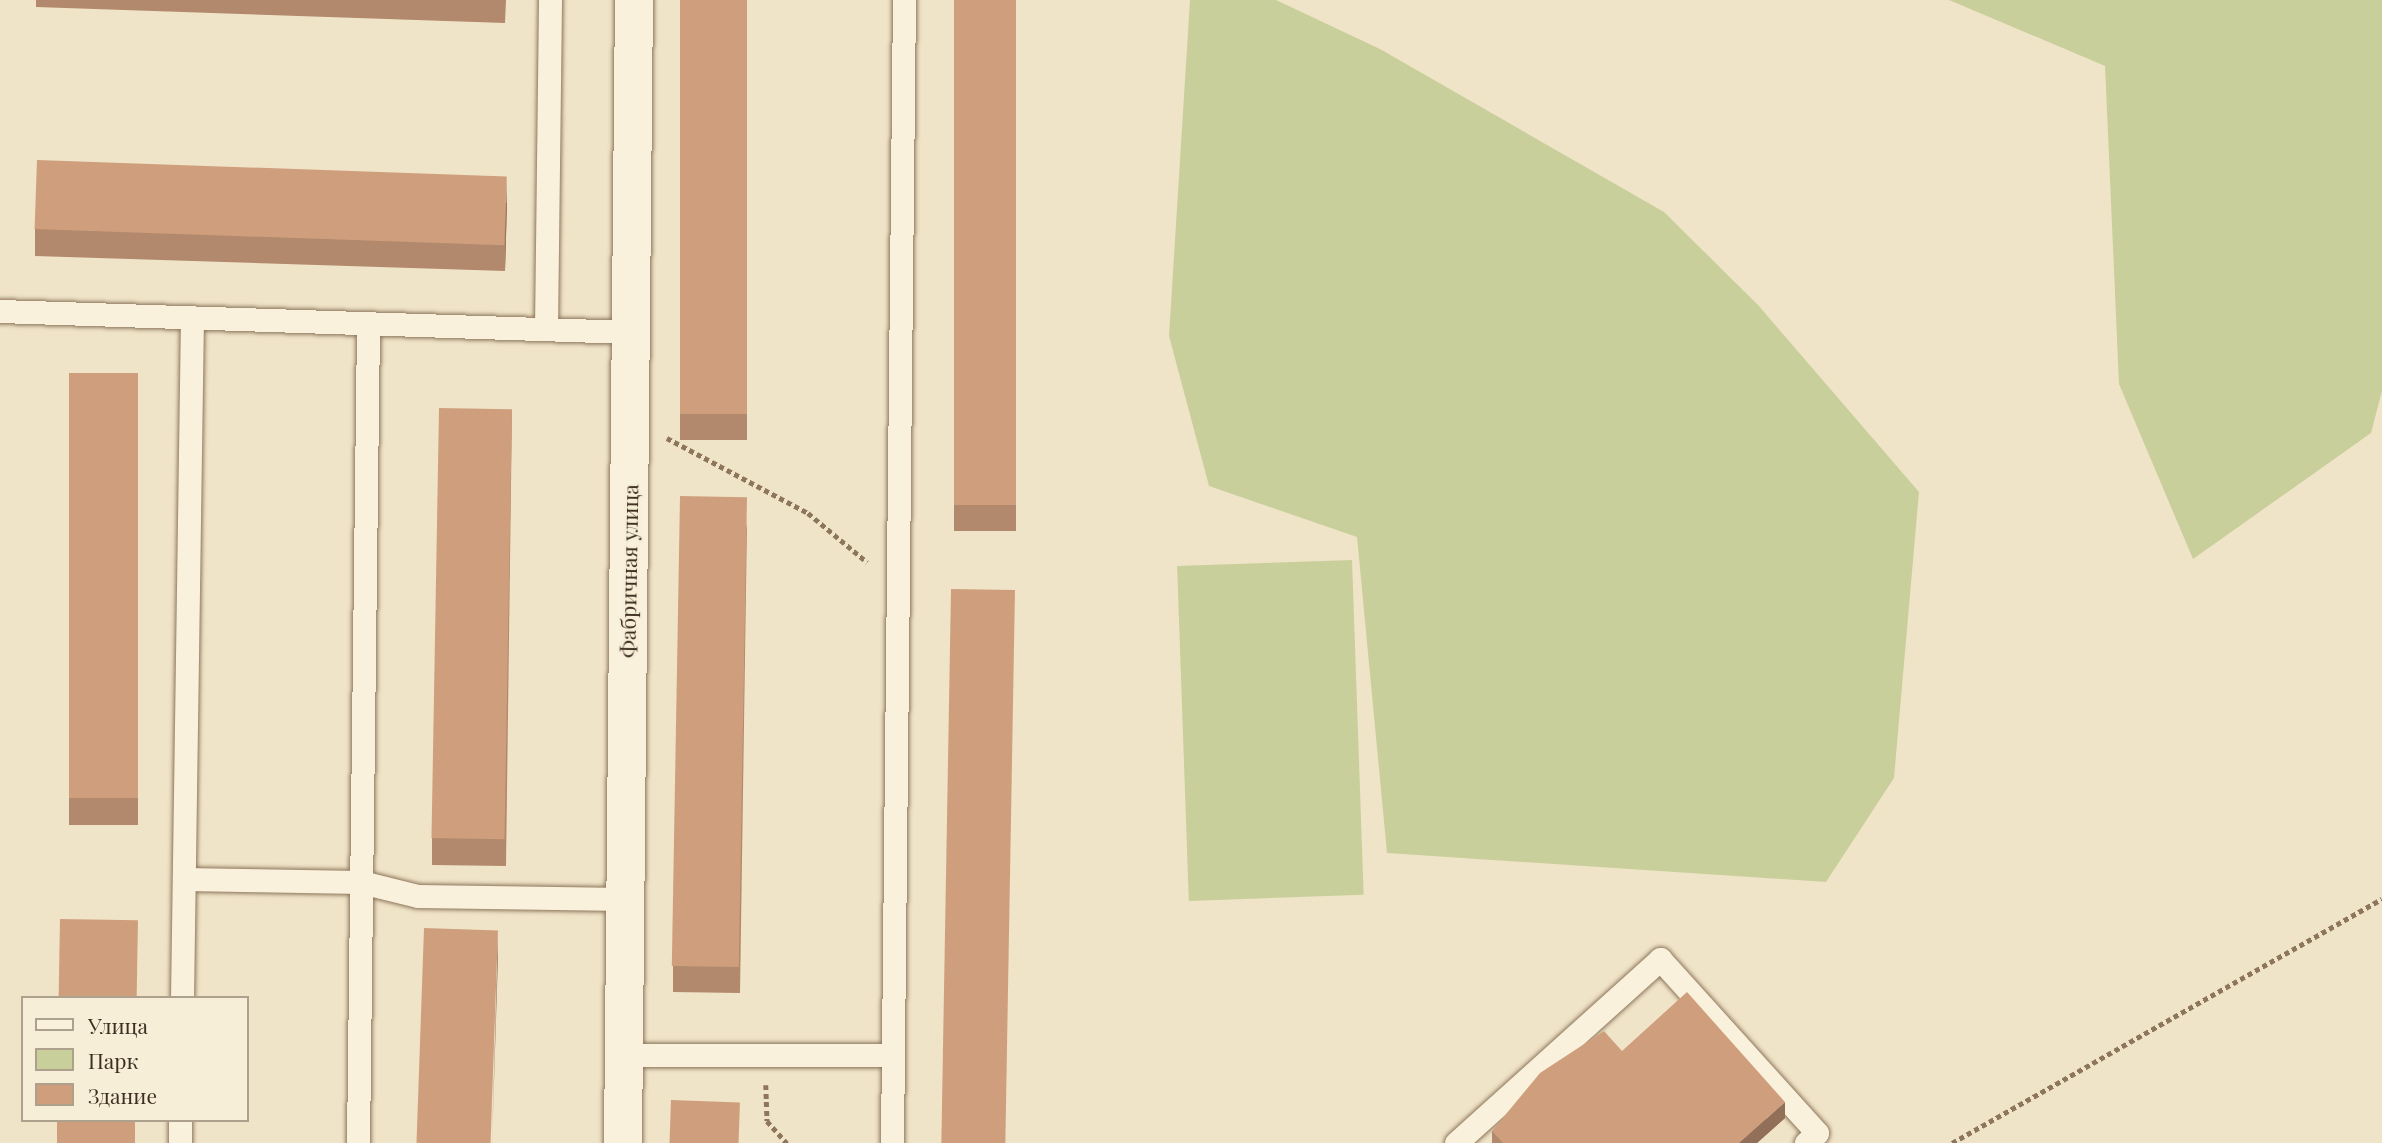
<!DOCTYPE html>
<html>
<head>
<meta charset="utf-8">
<style>
	body { margin:0 }
	#map { position:relative; width:2382px; height:1143px; overflow:hidden; background:#f0e4c8; font-family:"Playfair Display",serif }
	div>[style] { position:absolute }
	[style*='--x'] { left:calc(var(--x)*1px); top:calc(var(--y)*1px); width:calc(var(--w)*1px); rotate:calc(var(--a)*1deg) }
	.green>* { inset:0; background:#c9cf9b; transform-origin:0 0 }
	.path>* { height:4.5px; margin-top:-2.25px; transform-origin:0; background:repeating-linear-gradient(90deg,#8d765c 0 5px,transparent 0 8.5px) }
	.roads { filter:drop-shadow(0 0 2px #8d765c) drop-shadow(0 0 2px #8d765c) }
	.service>* { height:23px; margin:-11.5px; padding:0 11.5px; transform-origin:11.5px; border-radius:11.5px; background:#faf1dc }
	.minor>* { height:38px; margin:-19px; padding:0 19px; transform-origin:19px; border-radius:19px; background:#faf1dc }
	.wall>* { inset:0; background:#b2896c; transform-origin:0 0 }
	.shaded-wall>* { inset:0; background:#916f58 }
	.building>* { inset:0; background:#cf9f7d; transform-origin:0 0 }
	span { translate:-50% -50%; white-space:nowrap; text-align:center; line-height:1.15; -webkit-text-stroke:5px #f7eed8; paint-order:stroke }
	.street-label { font-size:21px; color:#3d2e20 }
	.legend { position:absolute; left:21px; top:996px; width:228px; height:126px; box-sizing:border-box; background:#f7eed8; border:2px solid #ada18e; margin:0; padding:9px 12px; list-style:none; font-size:21px; color:#3d2e20 }
	.legend li { display:flex; align-items:center; gap:14px; height:35px }
	.legend b { width:35px; border:2px solid #ada18e }
</style>
</head>
<body>
<div id="map">
	<div class="green">
		<div style="clip-path:polygon(1190px 0,1276px 0,1380px 49px,1664px 212px,1758px 305px,1919px 492px,1894px 778px,1826px 882px,1387px 853px,1357px 537px,1209px 486px,1169px 336px)"></div>
		<div style="clip-path:polygon(1949px 0,2382px 0,2382px 391px,2371px 433px,2193px 559px,2119px 384px,2105px 66px)"></div>
		<div style="left:1352px;top:560px;width:335px;height:175px;rotate:88deg"></div>
	</div>
	<div class="path">
		<div style="--x:667;--y:438;--w:160;--a:28"></div>
		<div style="--x:808;--y:513;--w:77;--a:39.7"></div>
		<div style="--x:766;--y:1085;--w:36;--a:88"></div>
		<div style="--x:767;--y:1121;--w:30;--a:48"></div>
		<div style="--x:1952;--y:1143;--w:494;--a:-29.6"></div>
	</div>
	<div class="roads">
		<div class="service">
			<div style="--x:0;--y:311;--w:631;--a:1.91"></div>
			<div style="--x:546;--y:329;--w:329;--a:-89.3"></div>
			<div style="--x:184;--y:879;--w:177;--a:1"></div>
			<div style="--x:361;--y:882;--w:59;--a:13.8"></div>
			<div style="--x:418;--y:896;--w:206;--a:0.8"></div>
			<div style="--x:182;--y:998;--w:681;--a:-89.16"></div>
			<div style="--x:623;--y:1055;--w:269;--a:0"></div>
			<div style="--x:180;--y:1143;--w:23;--a:-90"></div>
			<div style="--x:358;--y:1143;--w:819;--a:-89.3"></div>
			<div style="--x:892;--y:1143;--w:1143;--a:-89.4"></div>
			<div style="--x:1456;--y:1143;--w:275;--a:-42"></div>
			<div style="--x:1660;--y:959;--w:234;--a:47.9"></div>
			<div style="--x:1817;--y:1133;--w:15;--a:138"></div>
		</div>
		<div class="minor">
			<div style="--x:623;--y:1143;--w:1143;--a:-89.45"></div>
		</div>
	</div>
	<div class="wall">
		<div style="clip-path:polygon(36px 0,506px 0,505px 23px,36px 7px)"></div>
		<div style="left:680px;top:0;width:67px;height:440px"></div>
		<div style="left:954px;top:0;width:62px;height:531px"></div>
		<div style="clip-path:polygon(507px 203px,505px 271px,35px 256px,35px 229px)"></div>
		<div style="left:69px;top:373px;width:69px;height:452px"></div>
		<div style="clip-path:polygon(512px 409px,506px 866px,432px 865px,432px 838px)"></div>
		<div style="clip-path:polygon(747px 523px,740px 993px,673px 992px,673px 966px)"></div>
		<div style="clip-path:polygon(1785px 1118px,1757px 1143px,1492px 1143px,1492px 1131px)"></div>
	</div>
	<div class="shaded-wall">
		<div style="clip-path:polygon(507px 176px,507px 203px,505px 271px,505px 245px)"></div>
		<div style="clip-path:polygon(498px 931px,498px 957px,492px 1143px)"></div>
		<div style="clip-path:polygon(1785px 1102px,1785px 1118px,1757px 1143px,1739px 1143px)"></div>
	</div>
	<div class="building">
		<div style="left:680px;top:0;width:67px;height:414px"></div>
		<div style="left:954px;top:0;width:62px;height:505px"></div>
		<div style="left:37px;top:160px;width:470px;height:69px;rotate:2deg"></div>
		<div style="left:69px;top:373px;width:69px;height:425px"></div>
		<div style="left:439px;top:408px;width:73px;height:430px;rotate:1deg"></div>
		<div style="left:680px;top:496px;width:67px;height:470px;rotate:1deg"></div>
		<div style="left:951px;top:589px;width:64px;height:554px;rotate:1deg"></div>
		<div style="left:60px;top:919px;width:78px;height:79px;rotate:1deg"></div>
		<div style="left:424px;top:928px;width:74px;height:215px;rotate:2deg"></div>
		<div style="clip-path:polygon(1687px 992px,1785px 1102px,1739px 1143px,1503px 1143px,1492px 1131px,1540px 1073px,1604px 1031px,1622px 1051px)"></div>
		<div style="left:671px;top:1100px;width:69px;height:43px;rotate:2deg"></div>
		<div style="left:57px;top:1120px;width:78px;height:23px"></div>
	</div>
	<div class="street-label">
		<span style="left:628px;top:571px;rotate:-89deg">Фабричная улица</span>
	</div>
	<ul class="legend">
	<li><b style="height:9px;background:#faf1dc"></b>Улица</li>
	<li><b style="height:19px;background:#c9cf9b"></b>Парк</li>
	<li><b style="height:19px;background:#cf9f7d"></b>Здание</li>
	</ul>
</div>
</body>
</html>
